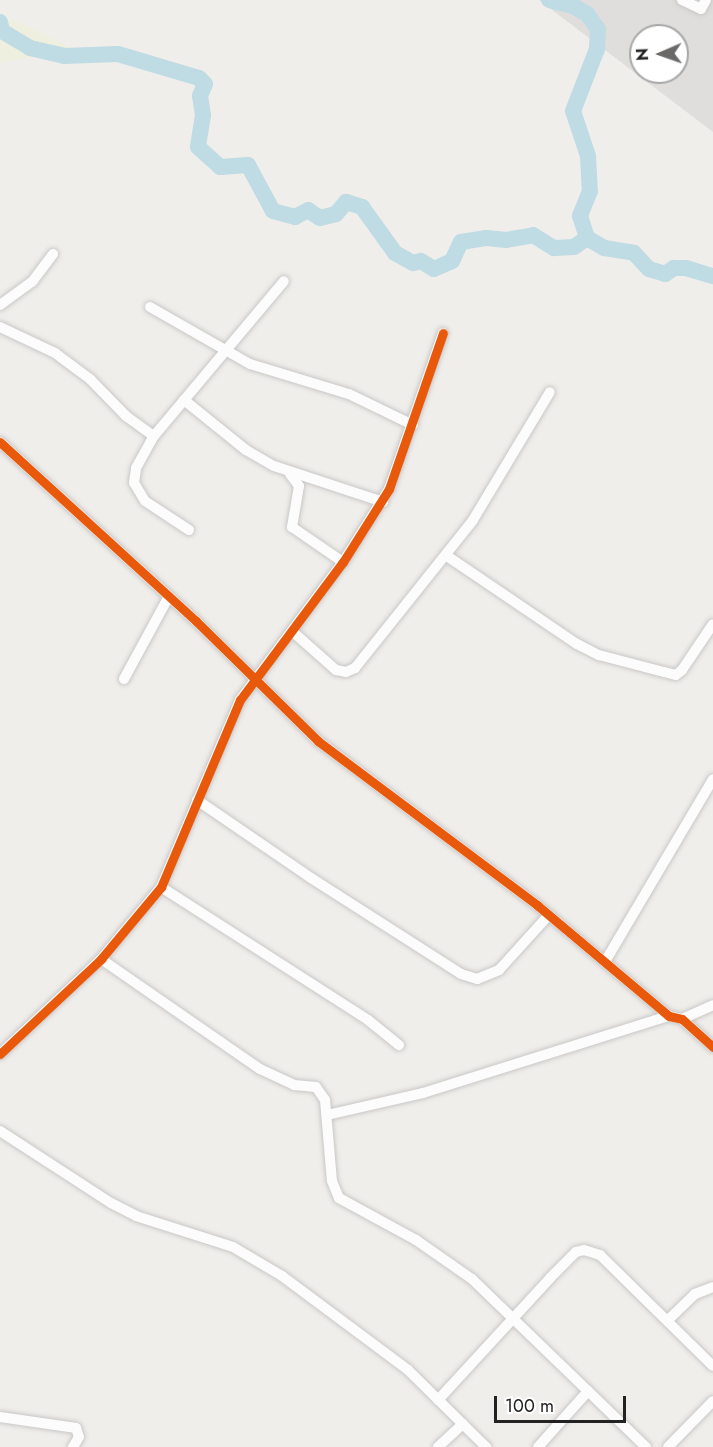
<!DOCTYPE html>
<html>
<head>
<meta charset="utf-8">
<style>
	body { margin:0 }
	#map { position:relative; width:713px; height:1447px; overflow:hidden; background:#f0eeeb; font-family:Jost,sans-serif }
	div>[style] { position:absolute }
	[style*='--x'] { left:calc(var(--x)*1px); top:calc(var(--y)*1px); width:calc(var(--w)*1px); rotate:calc(var(--a)*1deg) }
	.residential>* { inset:0; background:#dfdedc }
	.farmland>* { inset:0; background:#efefdf }
	.river>* { height:16px; margin:-8px; padding:0 8px; transform-origin:8px; border-radius:8px; background:#bfdbe3 }
	.roads { filter:drop-shadow(0 0 2px #c9c8c7) drop-shadow(0 0 2px #c9c8c7) }
	.minor>* { height:10px; margin:-5px; padding:0 5px; transform-origin:5px; border-radius:5px; background:#fdfcfc }
	.cycleway>* { height:9px; margin:-4.5px; padding:0 4.5px; transform-origin:4.5px; border-radius:4.5px; background:#e8590c }
	span { translate:-50% -50%; white-space:nowrap; text-align:center; line-height:1.15; -webkit-text-stroke:5px #fff; paint-order:stroke }
	.north { position:absolute; left:629px; top:24px; width:60px; height:60px; box-sizing:border-box; background:#fff; border:2px solid #a7a7a7; border-radius:50%; rotate:268deg; font-size:16px; font-weight:700; line-height:24px; text-align:center; color:#222 }
	.north::after { content:''; display:block; margin:auto; width:21px; height:27px; background:#6a6968; clip-path:polygon(50% 0,100% 100%,50% 72%,0 100%) }
	.scale { position:absolute; left:494px; top:1396px; width:132px; height:27px; box-sizing:border-box; border:3px solid #222; border-top:0; padding-left:8px; font-size:18px; line-height:21px; white-space:nowrap; color:#222; -webkit-text-stroke:4px #fff; paint-order:stroke }
</style>
</head>
<body>
<div id="map">
	<div class="residential">
		<div style="clip-path:polygon(evenodd,539px 0,713px 0,713px 132px,539px 0,641px 36px,677px 36px,677px 72px,641px 72px,641px 36px)"></div>
	</div>
	<div class="farmland">
		<div style="clip-path:polygon(0 15px,35px 29px,73px 49px,0 63px)"></div>
	</div>
	<div class="river">
		<div style="--x:549;--y:0;--w:25;--a:14"></div>
		<div style="--x:573;--y:6;--w:16;--a:30"></div>
		<div style="--x:587;--y:14;--w:19;--a:54"></div>
		<div style="--x:598;--y:29;--w:20;--a:93"></div>
		<div style="--x:597;--y:49;--w:66;--a:111.2"></div>
		<div style="--x:573;--y:111;--w:47;--a:71.6"></div>
		<div style="--x:588;--y:156;--w:35;--a:87"></div>
		<div style="--x:590;--y:191;--w:27;--a:112"></div>
		<div style="--x:580;--y:216;--w:23;--a:72"></div>
		<div style="--x:587;--y:238;--w:20;--a:30"></div>
		<div style="--x:604;--y:248;--w:30;--a:9"></div>
		<div style="--x:634;--y:253;--w:22;--a:47"></div>
		<div style="--x:649;--y:269;--w:17;--a:17"></div>
		<div style="--x:665;--y:274;--w:11;--a:-34"></div>
		<div style="--x:674;--y:268;--w:12;--a:0"></div>
		<div style="--x:686;--y:268;--w:28;--a:17"></div>
		<div style="--x:0;--y:22;--w:9;--a:77"></div>
		<div style="--x:2;--y:31;--w:33;--a:31"></div>
		<div style="--x:30;--y:48;--w:35;--a:13"></div>
		<div style="--x:64;--y:56;--w:54;--a:-2.1"></div>
		<div style="--x:118;--y:54;--w:84;--a:16.5"></div>
		<div style="--x:199;--y:78;--w:8;--a:45"></div>
		<div style="--x:205;--y:84;--w:13;--a:113"></div>
		<div style="--x:200;--y:96;--w:19;--a:81"></div>
		<div style="--x:203;--y:115;--w:32;--a:99"></div>
		<div style="--x:198;--y:147;--w:30;--a:42"></div>
		<div style="--x:220;--y:167;--w:28;--a:-4"></div>
		<div style="--x:248;--y:165;--w:52;--a:61.5"></div>
		<div style="--x:273;--y:211;--w:23;--a:15"></div>
		<div style="--x:295;--y:217;--w:15;--a:-28"></div>
		<div style="--x:308;--y:210;--w:14;--a:34"></div>
		<div style="--x:320;--y:218;--w:16;--a:-14"></div>
		<div style="--x:336;--y:214;--w:16;--a:-50"></div>
		<div style="--x:346;--y:202;--w:17;--a:17"></div>
		<div style="--x:362;--y:207;--w:57;--a:54.3"></div>
		<div style="--x:395;--y:253;--w:21;--a:29"></div>
		<div style="--x:413;--y:263;--w:8;--a:-14"></div>
		<div style="--x:421;--y:261;--w:15;--a:32"></div>
		<div style="--x:434;--y:269;--w:20;--a:-24"></div>
		<div style="--x:452;--y:261;--w:21;--a:-65"></div>
		<div style="--x:461;--y:242;--w:26;--a:-9"></div>
		<div style="--x:487;--y:238;--w:19;--a:6"></div>
		<div style="--x:506;--y:240;--w:27;--a:-10"></div>
		<div style="--x:533;--y:235;--w:25;--a:32"></div>
		<div style="--x:554;--y:248;--w:20;--a:-3"></div>
		<div style="--x:574;--y:247;--w:16;--a:-35"></div>
	</div>
	<div class="roads">
		<div class="minor">
			<div style="--x:682;--y:0;--w:21;--a:25"></div>
			<div style="--x:701;--y:9;--w:10;--a:-61"></div>
			<div style="--x:0;--y:305;--w:39;--a:-36"></div>
			<div style="--x:32;--y:282;--w:35;--a:-53"></div>
			<div style="--x:150;--y:307;--w:115;--a:29.7"></div>
			<div style="--x:250;--y:364;--w:103;--a:16.9"></div>
			<div style="--x:349;--y:394;--w:71;--a:25.8"></div>
			<div style="--x:0;--y:327;--w:61;--a:25.3"></div>
			<div style="--x:55;--y:353;--w:44;--a:36.6"></div>
			<div style="--x:90;--y:379;--w:52;--a:45.8"></div>
			<div style="--x:126;--y:416;--w:34;--a:36"></div>
			<div style="--x:184;--y:400;--w:80;--a:38.9"></div>
			<div style="--x:246;--y:450;--w:32;--a:30"></div>
			<div style="--x:274;--y:466;--w:115;--a:18.3"></div>
			<div style="--x:0;--y:442;--w:265;--a:42.4"></div>
			<div style="--x:196;--y:621;--w:171;--a:44.5"></div>
			<div style="--x:318;--y:741;--w:274;--a:36.8"></div>
			<div style="--x:537;--y:905;--w:172;--a:40.1"></div>
			<div style="--x:669;--y:1016;--w:13;--a:13"></div>
			<div style="--x:682;--y:1019;--w:42;--a:42.1"></div>
			<div style="--x:290;--y:474;--w:15;--a:53"></div>
			<div style="--x:299;--y:486;--w:42;--a:99.7"></div>
			<div style="--x:292;--y:527;--w:62;--a:34.5"></div>
			<div style="--x:189;--y:530;--w:53;--a:-146.6"></div>
			<div style="--x:145;--y:501;--w:21;--a:-121"></div>
			<div style="--x:134;--y:483;--w:15;--a:-82"></div>
			<div style="--x:136;--y:468;--w:37;--a:-61"></div>
			<div style="--x:154;--y:436;--w:202;--a:-50"></div>
			<div style="--x:447;--y:556;--w:157;--a:34.1"></div>
			<div style="--x:577;--y:644;--w:25;--a:27"></div>
			<div style="--x:599;--y:655;--w:67;--a:14.7"></div>
			<div style="--x:664;--y:672;--w:12;--a:14"></div>
			<div style="--x:676;--y:675;--w:8;--a:-40"></div>
			<div style="--x:682;--y:670;--w:55;--a:-56"></div>
			<div style="--x:293;--y:632;--w:57;--a:41.5"></div>
			<div style="--x:336;--y:670;--w:10;--a:11"></div>
			<div style="--x:346;--y:672;--w:10;--a:-24"></div>
			<div style="--x:355;--y:668;--w:189;--a:-51.4"></div>
			<div style="--x:473;--y:520;--w:149;--a:-59"></div>
			<div style="--x:124;--y:679;--w:94;--a:-61.5"></div>
			<div style="--x:197;--y:800;--w:138;--a:34.4"></div>
			<div style="--x:311;--y:878;--w:178;--a:32.6"></div>
			<div style="--x:461;--y:974;--w:17;--a:17"></div>
			<div style="--x:477;--y:979;--w:24;--a:-22"></div>
			<div style="--x:499;--y:970;--w:73;--a:-47.8"></div>
			<div style="--x:161;--y:887;--w:246;--a:32.7"></div>
			<div style="--x:368;--y:1020;--w:40;--a:39"></div>
			<div style="--x:101;--y:959;--w:193;--a:34.7"></div>
			<div style="--x:260;--y:1069;--w:38;--a:25"></div>
			<div style="--x:294;--y:1085;--w:22;--a:5"></div>
			<div style="--x:316;--y:1087;--w:16;--a:55"></div>
			<div style="--x:325;--y:1100;--w:81;--a:85.1"></div>
			<div style="--x:332;--y:1181;--w:18;--a:68"></div>
			<div style="--x:339;--y:1198;--w:88;--a:28.6"></div>
			<div style="--x:416;--y:1240;--w:68;--a:34.9"></div>
			<div style="--x:472;--y:1279;--w:242;--a:44"></div>
			<div style="--x:606;--y:960;--w:210;--a:-59.4"></div>
			<div style="--x:682;--y:1019;--w:34;--a:-24"></div>
			<div style="--x:0;--y:1054;--w:139;--a:-43.2"></div>
			<div style="--x:101;--y:959;--w:94;--a:-50.2"></div>
			<div style="--x:161;--y:887;--w:203;--a:-67.1"></div>
			<div style="--x:240;--y:700;--w:172;--a:-53.3"></div>
			<div style="--x:343;--y:562;--w:86;--a:-57.8"></div>
			<div style="--x:389;--y:489;--w:165;--a:-70.9"></div>
			<div style="--x:327;--y:1115;--w:98;--a:-12.9"></div>
			<div style="--x:423;--y:1093;--w:258;--a:-17.4"></div>
			<div style="--x:0;--y:1131;--w:132;--a:33"></div>
			<div style="--x:111;--y:1203;--w:28;--a:27"></div>
			<div style="--x:136;--y:1216;--w:102;--a:17.7"></div>
			<div style="--x:233;--y:1247;--w:57;--a:30.6"></div>
			<div style="--x:282;--y:1276;--w:157;--a:36.7"></div>
			<div style="--x:408;--y:1370;--w:110;--a:44.6"></div>
			<div style="--x:668;--y:1320;--w:37;--a:-44"></div>
			<div style="--x:695;--y:1294;--w:19;--a:-21"></div>
			<div style="--x:438;--y:1400;--w:166;--a:-47.4"></div>
			<div style="--x:550;--y:1278;--w:37;--a:-45"></div>
			<div style="--x:576;--y:1252;--w:8;--a:-14"></div>
			<div style="--x:584;--y:1250;--w:17;--a:17"></div>
			<div style="--x:600;--y:1255;--w:158;--a:44.5"></div>
			<div style="--x:0;--y:1417;--w:77;--a:8.2"></div>
			<div style="--x:76;--y:1428;--w:9;--a:72"></div>
			<div style="--x:79;--y:1437;--w:12;--a:121"></div>
			<div style="--x:438;--y:1447;--w:34;--a:-43"></div>
			<div style="--x:538;--y:1447;--w:75;--a:-48.2"></div>
			<div style="--x:668;--y:1447;--w:64;--a:-45.6"></div>
		</div>
	</div>
	<div class="cycleway">
		<div style="--x:0;--y:442;--w:265;--a:42.4"></div>
		<div style="--x:196;--y:621;--w:171;--a:44.5"></div>
		<div style="--x:318;--y:741;--w:274;--a:36.8"></div>
		<div style="--x:537;--y:905;--w:172;--a:40.1"></div>
		<div style="--x:669;--y:1016;--w:13;--a:13"></div>
		<div style="--x:682;--y:1019;--w:42;--a:42.1"></div>
		<div style="--x:0;--y:1054;--w:139;--a:-43.2"></div>
		<div style="--x:101;--y:959;--w:94;--a:-50.2"></div>
		<div style="--x:161;--y:887;--w:203;--a:-67.1"></div>
		<div style="--x:240;--y:700;--w:172;--a:-53.3"></div>
		<div style="--x:343;--y:562;--w:86;--a:-57.8"></div>
		<div style="--x:389;--y:489;--w:165;--a:-70.9"></div>
	</div>
	<div class="north">N</div>
	<div class="scale">100 m</div>
</div>
</body>
</html>
